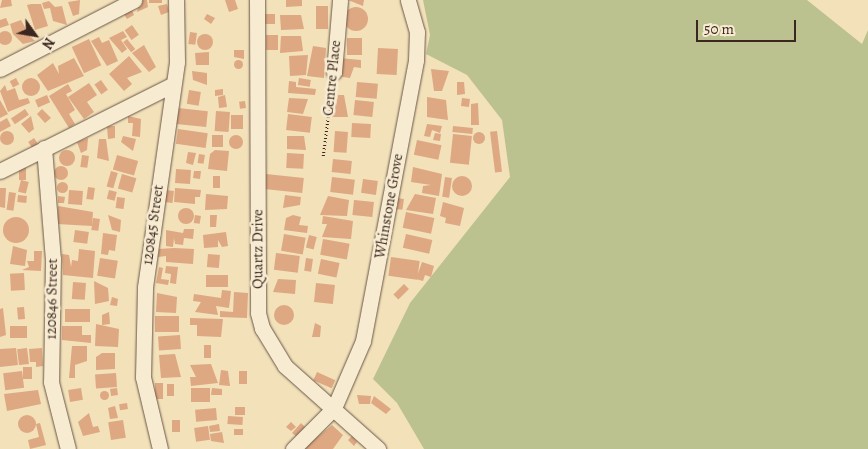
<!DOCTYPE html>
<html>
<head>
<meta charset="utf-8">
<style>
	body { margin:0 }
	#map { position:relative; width:868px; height:449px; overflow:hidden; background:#f3e1ba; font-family:Alegreya,serif }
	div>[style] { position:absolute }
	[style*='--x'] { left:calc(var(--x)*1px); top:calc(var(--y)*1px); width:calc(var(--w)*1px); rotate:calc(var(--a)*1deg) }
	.green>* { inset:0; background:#bcc28f }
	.building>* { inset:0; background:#dda882; transform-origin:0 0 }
	.round { border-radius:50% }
	.path>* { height:2.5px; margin-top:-1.25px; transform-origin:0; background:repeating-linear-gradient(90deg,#3b2720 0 1px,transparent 0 3.5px) }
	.roads { filter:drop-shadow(0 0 1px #695646) drop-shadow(0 0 1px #695646) }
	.minor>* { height:15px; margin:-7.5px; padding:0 7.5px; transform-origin:7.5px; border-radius:7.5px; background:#f7ecd2 }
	span { translate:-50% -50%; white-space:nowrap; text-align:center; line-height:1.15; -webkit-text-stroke:5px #f7ecd2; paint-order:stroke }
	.street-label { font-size:15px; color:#3b2720 }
	.north { position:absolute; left:10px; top:10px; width:50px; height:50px; -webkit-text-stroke:4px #f7ecd2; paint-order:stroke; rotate:122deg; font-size:14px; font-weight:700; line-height:20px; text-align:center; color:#3b2720 }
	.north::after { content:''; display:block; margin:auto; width:18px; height:22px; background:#3b2720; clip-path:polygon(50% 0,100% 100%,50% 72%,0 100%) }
	.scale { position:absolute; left:696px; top:20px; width:100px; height:22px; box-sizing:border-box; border:2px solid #3b2720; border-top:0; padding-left:6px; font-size:15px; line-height:18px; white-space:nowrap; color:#3b2720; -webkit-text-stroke:4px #f7ecd2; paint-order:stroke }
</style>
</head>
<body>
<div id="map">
	<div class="green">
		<div style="clip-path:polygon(423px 0,807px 0,862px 44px,868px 30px,868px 449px,424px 449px,397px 403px,373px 379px,410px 303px,510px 177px,502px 120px,467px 75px,426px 54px,430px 35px)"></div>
	</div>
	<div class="building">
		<div style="clip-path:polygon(2px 0,11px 0,12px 6px,0 8px)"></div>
		<div style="clip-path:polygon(80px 0,79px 14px,73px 16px,68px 2px)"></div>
		<div style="clip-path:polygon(140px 0,147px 0,148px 7px,137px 12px)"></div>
		<div style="left:149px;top:0;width:13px;height:3px"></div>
		<div style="clip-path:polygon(225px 0,235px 0,238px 9px,229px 12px)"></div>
		<div style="clip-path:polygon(286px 0,302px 0,302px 6px,286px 7px)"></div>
		<div style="clip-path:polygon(348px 0,364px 0,363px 6px)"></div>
		<div style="clip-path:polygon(49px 1px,55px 7px,62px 6px,67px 25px,53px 21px,50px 8px,44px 9px,42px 3px)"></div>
		<div style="clip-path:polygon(31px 4px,41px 4px,48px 26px,35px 30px,27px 5px)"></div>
		<div style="clip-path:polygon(167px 4px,169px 12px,161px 15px,158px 6px)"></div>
		<div style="clip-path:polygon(130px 6px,134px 15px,127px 19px,122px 11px)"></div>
		<div style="left:316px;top:6px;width:12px;height:23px"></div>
		<div class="round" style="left:344px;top:7px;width:24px;height:24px"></div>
		<div style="clip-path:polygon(207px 14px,215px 18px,211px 24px,204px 19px)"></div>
		<div style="left:265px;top:14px;width:10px;height:10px"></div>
		<div style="clip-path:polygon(280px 15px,301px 15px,304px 29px,281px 30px)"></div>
		<div style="clip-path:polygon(6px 18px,9px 25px,0 28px,0 20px)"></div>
		<div style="clip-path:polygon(21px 20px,30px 36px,35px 41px,23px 44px,13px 34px,10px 24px)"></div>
		<div style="left:132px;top:25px;width:12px;height:9px;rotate:55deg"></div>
		<div style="clip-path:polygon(123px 31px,127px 37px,121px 40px,127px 49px,122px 53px,109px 38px)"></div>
		<div class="round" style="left:-2px;top:31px;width:14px;height:14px"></div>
		<div style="left:190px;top:32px;width:7px;height:12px;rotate:8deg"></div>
		<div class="round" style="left:197px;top:34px;width:16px;height:16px"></div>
		<div style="left:266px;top:35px;width:12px;height:15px"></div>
		<div style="clip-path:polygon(281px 36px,301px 36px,303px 51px,280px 53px)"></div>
		<div style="clip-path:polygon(99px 37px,102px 43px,109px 40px,118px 61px,107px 66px,91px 41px)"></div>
		<div style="left:347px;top:38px;width:15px;height:17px"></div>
		<div style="left:89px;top:39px;width:29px;height:19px;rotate:65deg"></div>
		<div style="left:127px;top:39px;width:13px;height:5px;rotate:51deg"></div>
		<div style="clip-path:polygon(144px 45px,156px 67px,149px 72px,132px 53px)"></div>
		<div style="clip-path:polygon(313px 46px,326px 48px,324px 78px,307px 76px)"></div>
		<div style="left:378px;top:48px;width:20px;height:26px;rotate:3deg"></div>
		<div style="clip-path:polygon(234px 50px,244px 50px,244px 59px,234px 57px)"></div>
		<div style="clip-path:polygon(209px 52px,209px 65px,196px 65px,195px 53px)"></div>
		<div style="clip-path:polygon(308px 55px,306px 75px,290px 76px,289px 56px)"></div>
		<div style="clip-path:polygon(129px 56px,142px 72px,127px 78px,132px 84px,124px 91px,109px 74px)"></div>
		<div style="clip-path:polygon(74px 58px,84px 76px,48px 91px,37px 75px,53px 63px,59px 74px,58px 66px)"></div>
		<div style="clip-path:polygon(339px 58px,361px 60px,361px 68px,354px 67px,350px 78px,337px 76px)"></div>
		<div class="round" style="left:233.5px;top:59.5px;width:9px;height:9px"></div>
		<div style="clip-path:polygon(431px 69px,449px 71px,442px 91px,434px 91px)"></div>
		<div style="clip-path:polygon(192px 71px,207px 73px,207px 85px,193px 80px)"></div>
		<div style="left:16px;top:78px;width:7px;height:7px;rotate:63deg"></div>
		<div style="left:299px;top:78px;width:12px;height:7px;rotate:9deg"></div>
		<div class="round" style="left:22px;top:78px;width:18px;height:18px"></div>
		<div style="left:101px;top:80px;width:12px;height:8px;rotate:55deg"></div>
		<div style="clip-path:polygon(289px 81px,296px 82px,296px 87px,316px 89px,315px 95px,288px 93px)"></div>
		<div style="left:357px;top:82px;width:21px;height:15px;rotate:5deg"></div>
		<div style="clip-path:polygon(457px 82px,464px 82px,465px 94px,457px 95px)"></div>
		<div style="clip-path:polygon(89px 83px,97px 95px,87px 102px,94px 112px,84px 119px,68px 97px)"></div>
		<div style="clip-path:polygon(68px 84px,72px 91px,66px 94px,75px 110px,69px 114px,75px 124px,69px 128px,49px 96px)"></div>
		<div style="clip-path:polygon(5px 85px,7px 91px,15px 88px,19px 100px,28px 98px,30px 103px,8px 112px,0 91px)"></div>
		<div style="clip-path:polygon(223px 89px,223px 95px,215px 96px,215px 90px)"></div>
		<div style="left:189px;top:90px;width:12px;height:14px;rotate:9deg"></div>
		<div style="left:47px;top:95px;width:8px;height:13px;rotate:67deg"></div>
		<div style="clip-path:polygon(225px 95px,227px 107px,219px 108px,218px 97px)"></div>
		<div style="clip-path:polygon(338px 95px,344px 95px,348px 117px,331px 117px)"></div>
		<div style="clip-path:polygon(427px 97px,446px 100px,448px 120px,427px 117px)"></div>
		<div style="clip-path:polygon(289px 98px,308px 99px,303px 114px,287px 112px)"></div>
		<div style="left:462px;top:98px;width:8px;height:8px;rotate:7deg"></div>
		<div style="clip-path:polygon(0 100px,8px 114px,0 118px)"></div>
		<div style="left:355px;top:100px;width:19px;height:15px;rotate:6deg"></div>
		<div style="left:245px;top:101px;width:7px;height:6px;rotate:82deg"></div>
		<div style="clip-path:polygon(478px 103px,479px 125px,471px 125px,471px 104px)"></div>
		<div style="left:178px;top:108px;width:30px;height:16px;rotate:6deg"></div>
		<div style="left:25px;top:109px;width:7px;height:17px;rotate:56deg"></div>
		<div style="clip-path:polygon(42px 109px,51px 118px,45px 123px,37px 114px)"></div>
		<div style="left:216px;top:111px;width:14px;height:20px;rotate:4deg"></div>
		<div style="left:288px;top:114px;width:24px;height:16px;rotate:7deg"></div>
		<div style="left:231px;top:115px;width:12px;height:14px"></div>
		<div style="clip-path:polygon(31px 116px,34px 129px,29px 133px,21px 124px)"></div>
		<div style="clip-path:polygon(128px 116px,141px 119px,140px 137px,132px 136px,133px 123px,128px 123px)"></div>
		<div style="clip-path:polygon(7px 118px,11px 126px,0 132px,0 122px)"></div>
		<div style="left:352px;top:123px;width:19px;height:14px;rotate:3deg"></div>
		<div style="clip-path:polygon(427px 124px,442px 126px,440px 133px,432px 130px,430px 137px,424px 136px)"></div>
		<div style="clip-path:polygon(107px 126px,115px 126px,115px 138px,108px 139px)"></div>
		<div style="left:453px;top:126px;width:20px;height:6px;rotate:6deg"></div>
		<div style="left:178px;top:129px;width:30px;height:15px;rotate:8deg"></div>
		<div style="left:335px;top:131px;width:13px;height:21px;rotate:4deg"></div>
		<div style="left:497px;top:131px;width:41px;height:7px;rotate:83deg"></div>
		<div class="round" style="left:0;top:131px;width:14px;height:14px"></div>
		<div class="round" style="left:473px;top:132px;width:12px;height:12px"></div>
		<div style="clip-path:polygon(435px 133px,441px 134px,440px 141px,433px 140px)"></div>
		<div style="left:453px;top:134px;width:19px;height:29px;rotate:6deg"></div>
		<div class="round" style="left:229px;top:135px;width:14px;height:14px"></div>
		<div style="left:212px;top:135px;width:11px;height:12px"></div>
		<div style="clip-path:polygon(123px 136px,136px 139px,133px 151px,121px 142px)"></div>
		<div style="clip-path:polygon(287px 136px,304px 136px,306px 150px,287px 149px)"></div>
		<div style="left:34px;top:138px;width:7px;height:7px;rotate:56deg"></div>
		<div style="clip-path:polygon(88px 138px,87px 150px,81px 153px,77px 142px)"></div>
		<div style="clip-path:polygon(99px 139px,106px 139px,109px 161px,97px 158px)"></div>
		<div style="left:417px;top:140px;width:25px;height:15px;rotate:12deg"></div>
		<div style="clip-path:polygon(215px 150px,229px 151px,227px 171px,208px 169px,210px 154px)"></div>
		<div class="round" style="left:59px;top:150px;width:16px;height:16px"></div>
		<div style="clip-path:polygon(188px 152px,196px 153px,193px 165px,186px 163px)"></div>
		<div style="left:287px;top:153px;width:17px;height:15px;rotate:3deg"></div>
		<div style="left:199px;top:154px;width:6px;height:9px;rotate:9deg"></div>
		<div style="left:82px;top:155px;width:7px;height:12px;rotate:8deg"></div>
		<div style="left:117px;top:155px;width:22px;height:15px;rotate:16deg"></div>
		<div style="left:333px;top:159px;width:19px;height:13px;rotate:6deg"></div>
		<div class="round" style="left:54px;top:166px;width:14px;height:14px"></div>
		<div style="left:19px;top:166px;width:7px;height:14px"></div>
		<div style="clip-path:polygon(413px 167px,442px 174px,439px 196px,422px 193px,423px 186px,431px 185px,411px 182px)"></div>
		<div style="left:176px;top:169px;width:15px;height:14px;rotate:4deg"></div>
		<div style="left:111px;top:171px;width:7px;height:16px;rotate:16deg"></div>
		<div style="clip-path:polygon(194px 171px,201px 171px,200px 179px,193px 178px)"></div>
		<div style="left:122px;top:174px;width:15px;height:15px;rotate:16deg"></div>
		<div style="left:266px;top:174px;width:38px;height:15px;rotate:6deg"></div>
		<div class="round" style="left:452px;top:176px;width:20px;height:20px"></div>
		<div style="left:213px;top:176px;width:7px;height:12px"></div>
		<div style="left:332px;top:177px;width:23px;height:15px;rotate:7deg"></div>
		<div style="left:445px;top:177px;width:7px;height:20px;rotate:8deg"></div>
		<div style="left:363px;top:179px;width:15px;height:14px;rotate:8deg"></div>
		<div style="left:21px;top:180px;width:8px;height:12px;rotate:14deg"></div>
		<div class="round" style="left:56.5px;top:181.5px;width:11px;height:11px"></div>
		<div style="left:88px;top:187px;width:7px;height:12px;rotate:8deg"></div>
		<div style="clip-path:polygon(0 188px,6px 188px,5px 208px,0 207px)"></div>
		<div style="clip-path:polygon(175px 188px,201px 190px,200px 197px,195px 197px,195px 204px,174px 202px)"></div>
		<div style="left:69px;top:190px;width:14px;height:14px;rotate:4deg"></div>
		<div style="left:109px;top:190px;width:8px;height:9px;rotate:14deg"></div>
		<div style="left:166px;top:190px;width:8px;height:12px;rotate:7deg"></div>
		<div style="left:9px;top:192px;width:7px;height:18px;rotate:8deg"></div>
		<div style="clip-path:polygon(206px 194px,228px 196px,227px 209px,205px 210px)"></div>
		<div style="clip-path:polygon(415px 194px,436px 198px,433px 214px,406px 210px)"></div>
		<div style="left:18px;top:195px;width:9px;height:7px;rotate:6deg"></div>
		<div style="clip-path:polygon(285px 195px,301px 197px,300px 205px,283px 208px)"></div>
		<div style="clip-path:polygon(58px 196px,65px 197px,64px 203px,58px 203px)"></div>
		<div style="clip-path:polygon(328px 196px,349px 200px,347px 216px,320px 215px)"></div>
		<div style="left:117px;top:197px;width:8px;height:11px;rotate:7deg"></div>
		<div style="left:397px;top:198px;width:7px;height:11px;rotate:8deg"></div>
		<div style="left:354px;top:200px;width:20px;height:15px;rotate:6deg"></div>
		<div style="clip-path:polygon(443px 202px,464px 208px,460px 226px,445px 223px,446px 218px,440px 216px)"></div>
		<div style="clip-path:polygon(58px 206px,93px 212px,92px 226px,57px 224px)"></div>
		<div class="round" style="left:178px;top:208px;width:16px;height:16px"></div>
		<div style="left:406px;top:212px;width:29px;height:16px;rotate:12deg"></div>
		<div style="clip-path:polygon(108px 215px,121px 220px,120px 232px,112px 230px)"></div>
		<div style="left:195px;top:215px;width:6px;height:8px;rotate:9deg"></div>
		<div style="clip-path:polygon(210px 215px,217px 215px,216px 227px,210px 227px)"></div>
		<div style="clip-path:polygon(293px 215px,301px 217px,299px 225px,308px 226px,307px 233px,284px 230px,286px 218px)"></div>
		<div style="clip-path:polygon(323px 216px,353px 221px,351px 239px,322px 237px,327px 224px,322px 224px)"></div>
		<div class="round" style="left:3px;top:217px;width:26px;height:26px"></div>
		<div style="left:93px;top:218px;width:7px;height:12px;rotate:8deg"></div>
		<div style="clip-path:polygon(184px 229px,194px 229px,193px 239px,184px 238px,183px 245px,175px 244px,174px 238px,173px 247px,166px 246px,166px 230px,183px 233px)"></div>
		<div style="left:75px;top:230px;width:14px;height:12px;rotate:8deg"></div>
		<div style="clip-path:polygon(226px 232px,228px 246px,222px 247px,218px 240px,218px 247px,204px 248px,203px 235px)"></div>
		<div style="clip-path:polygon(103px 233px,117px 235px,115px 251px,109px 250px,108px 255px,101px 254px)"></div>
		<div style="left:284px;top:234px;width:22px;height:17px;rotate:10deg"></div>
		<div style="left:406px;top:234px;width:27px;height:14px;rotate:13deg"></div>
		<div style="left:309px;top:235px;width:8px;height:13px;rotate:14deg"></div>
		<div style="left:323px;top:239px;width:27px;height:16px;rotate:10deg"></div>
		<div style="clip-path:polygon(13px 246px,27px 250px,25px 266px,10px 264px)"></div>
		<div style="clip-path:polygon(174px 248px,194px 249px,193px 264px,166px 262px,166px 256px,158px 257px,159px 249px)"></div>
		<div style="clip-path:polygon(79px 249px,95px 251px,93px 278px,63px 275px,62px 254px,69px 255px,71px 267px,72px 260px,78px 261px)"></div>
		<div style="clip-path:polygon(34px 251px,42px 251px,41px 271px,22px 270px,29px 267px,27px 261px,34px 261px)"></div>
		<div style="left:276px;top:253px;width:24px;height:17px;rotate:7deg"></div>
		<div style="left:208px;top:254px;width:12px;height:13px;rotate:5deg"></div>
		<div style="left:391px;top:257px;width:29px;height:19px;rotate:8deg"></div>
		<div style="left:100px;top:258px;width:18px;height:18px;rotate:9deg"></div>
		<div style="left:306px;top:258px;width:7px;height:13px;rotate:8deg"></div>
		<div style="left:321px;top:259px;width:19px;height:15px;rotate:12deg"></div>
		<div style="clip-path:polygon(422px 262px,434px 266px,431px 277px,425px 275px,423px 281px,416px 279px)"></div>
		<div style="clip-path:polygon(166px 266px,178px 267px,176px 284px,170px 283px,171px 274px,165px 273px)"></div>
		<div style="clip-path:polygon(159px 267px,163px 268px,161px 279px,169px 280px,168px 285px,156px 283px)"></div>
		<div style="left:24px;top:273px;width:17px;height:14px;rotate:87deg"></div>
		<div style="left:206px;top:275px;width:22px;height:12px"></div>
		<div style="clip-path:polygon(278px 279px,296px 280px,295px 294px,273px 292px)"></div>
		<div style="clip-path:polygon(94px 281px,108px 288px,109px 301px,95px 304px)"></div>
		<div style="left:73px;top:282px;width:13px;height:17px;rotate:4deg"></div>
		<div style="left:316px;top:283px;width:19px;height:19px;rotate:6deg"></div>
		<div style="left:404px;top:284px;width:7px;height:15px;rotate:45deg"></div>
		<div style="clip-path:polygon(222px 290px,231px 291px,229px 308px,216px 306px,218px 315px,195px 312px,201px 302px,193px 301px,194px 294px,221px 298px)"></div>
		<div style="clip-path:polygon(234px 292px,248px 293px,247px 318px,220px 317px,220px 311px,233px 312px)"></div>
		<div style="clip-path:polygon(157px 293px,177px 297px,176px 313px,156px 312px)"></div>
		<div style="clip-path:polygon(112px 297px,118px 299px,117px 306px,110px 305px)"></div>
		<div class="round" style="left:274px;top:305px;width:20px;height:20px"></div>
		<div style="left:24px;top:307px;width:12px;height:7px;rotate:85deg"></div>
		<div style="clip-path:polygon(3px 308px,6px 335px,0 337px,0 309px)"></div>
		<div style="left:90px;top:309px;width:13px;height:25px;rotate:90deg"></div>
		<div style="clip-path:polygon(109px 312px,110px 324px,102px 325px,102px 315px)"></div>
		<div style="left:155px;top:316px;width:24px;height:16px"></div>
		<div style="clip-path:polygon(190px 318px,223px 319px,221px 337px,197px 336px,197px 325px,190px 325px)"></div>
		<div style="clip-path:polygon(315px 323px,321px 326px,320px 337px,312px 337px)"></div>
		<div style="clip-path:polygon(96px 324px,119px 329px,118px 347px,95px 346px)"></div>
		<div style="left:10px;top:326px;width:17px;height:12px"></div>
		<div style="clip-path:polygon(62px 326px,82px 326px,82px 335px,91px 335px,91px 343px,62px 340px)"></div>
		<div style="left:180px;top:335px;width:14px;height:22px;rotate:86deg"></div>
		<div style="left:204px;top:345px;width:7px;height:13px"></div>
		<div style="clip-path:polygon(72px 346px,87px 346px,87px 361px,75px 365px,75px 378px,69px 378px)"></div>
		<div style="clip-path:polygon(16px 348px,18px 365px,0 367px,0 349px)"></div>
		<div style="left:27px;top:348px;width:16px;height:10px;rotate:83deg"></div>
		<div style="clip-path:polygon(42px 348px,43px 366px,36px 367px,36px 362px,30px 362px,29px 349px)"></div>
		<div style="clip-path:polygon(102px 353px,115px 353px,115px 369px,96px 370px,96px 357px)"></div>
		<div style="clip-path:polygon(175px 354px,181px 377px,161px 378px,159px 355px)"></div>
		<div style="clip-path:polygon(211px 364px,218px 383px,191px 386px,190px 377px,196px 377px,190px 365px)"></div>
		<div style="left:23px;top:367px;width:9px;height:12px"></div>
		<div style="clip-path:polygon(221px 370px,228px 371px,230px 386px,219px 385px)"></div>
		<div style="left:22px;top:371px;width:17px;height:19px;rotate:83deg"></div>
		<div style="left:239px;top:371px;width:8px;height:13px"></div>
		<div style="left:317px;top:372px;width:20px;height:9px;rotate:24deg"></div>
		<div style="left:116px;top:373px;width:14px;height:21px;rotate:86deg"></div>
		<div style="left:155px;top:383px;width:8px;height:16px"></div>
		<div style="left:167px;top:384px;width:7px;height:12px"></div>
		<div style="left:81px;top:388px;width:12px;height:13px;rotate:81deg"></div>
		<div style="left:117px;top:388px;width:7px;height:7px;rotate:82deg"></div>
		<div style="left:210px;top:388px;width:14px;height:19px;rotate:90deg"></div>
		<div style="clip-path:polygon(212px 388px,222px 389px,222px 395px,211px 395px)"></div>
		<div style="clip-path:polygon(38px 390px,41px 404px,7px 411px,4px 394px)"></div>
		<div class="round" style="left:99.5px;top:390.5px;width:9px;height:9px"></div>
		<div style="clip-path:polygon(357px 395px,371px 396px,370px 404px,359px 404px)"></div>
		<div style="clip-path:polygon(374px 396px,391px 409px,386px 414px,371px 403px)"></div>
		<div style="left:127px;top:403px;width:6px;height:8px;rotate:81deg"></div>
		<div style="clip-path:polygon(115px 406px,118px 418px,110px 419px,108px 408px)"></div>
		<div style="left:235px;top:407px;width:10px;height:8px"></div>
		<div style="left:216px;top:408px;width:12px;height:21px;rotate:85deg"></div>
		<div style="clip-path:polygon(89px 413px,93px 427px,98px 426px,100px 432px,83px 436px,78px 422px)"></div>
		<div class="round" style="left:18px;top:415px;width:18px;height:18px"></div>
		<div style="left:228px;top:416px;width:15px;height:8px;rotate:4deg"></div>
		<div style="left:123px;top:420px;width:18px;height:15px;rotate:81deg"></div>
		<div style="left:172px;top:420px;width:8px;height:12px"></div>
		<div style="clip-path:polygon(291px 422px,296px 427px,291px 431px,286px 427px)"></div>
		<div style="clip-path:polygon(40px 423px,46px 445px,30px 449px,28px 440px,39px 437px,36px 424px)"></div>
		<div style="clip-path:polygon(301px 423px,305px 427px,296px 436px,292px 433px)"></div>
		<div style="clip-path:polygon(219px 424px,220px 431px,210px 432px,209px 426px)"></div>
		<div style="clip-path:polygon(332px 425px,343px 435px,333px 449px,303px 449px)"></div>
		<div style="left:208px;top:426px;width:14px;height:14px;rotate:82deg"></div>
		<div style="left:234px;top:429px;width:9px;height:6px"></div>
		<div style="clip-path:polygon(222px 432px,224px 443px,211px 441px,210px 434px)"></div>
		<div style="clip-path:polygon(352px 436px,357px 442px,354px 446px,348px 440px)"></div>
	</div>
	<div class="path">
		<div style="--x:323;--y:156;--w:71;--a:-82.7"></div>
	</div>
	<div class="roads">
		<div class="minor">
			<div style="--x:257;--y:0;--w:313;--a:89.8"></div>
			<div style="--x:258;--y:313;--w:16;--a:75"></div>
			<div style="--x:262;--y:328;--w:44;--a:58.8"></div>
			<div style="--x:285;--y:366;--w:125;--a:41.7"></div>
			<div style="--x:0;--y:69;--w:151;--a:-27.2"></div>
			<div style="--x:334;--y:72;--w:72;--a:-85.2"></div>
			<div style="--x:44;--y:148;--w:111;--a:85.4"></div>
			<div style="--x:53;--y:259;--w:123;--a:90.9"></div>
			<div style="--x:51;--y:382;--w:69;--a:75.8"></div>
			<div style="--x:0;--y:171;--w:192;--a:-26.6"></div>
			<div style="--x:160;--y:449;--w:74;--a:-103.3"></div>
			<div style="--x:143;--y:377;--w:90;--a:-88.7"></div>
			<div style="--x:145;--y:287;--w:227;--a:-81.9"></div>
			<div style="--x:177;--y:62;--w:62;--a:-90.9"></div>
			<div style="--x:293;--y:449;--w:58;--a:-45"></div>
			<div style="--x:334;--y:408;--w:73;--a:-66.6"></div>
			<div style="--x:363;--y:341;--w:286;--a:-79.3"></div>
			<div style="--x:416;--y:60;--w:28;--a:-88"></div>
			<div style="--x:417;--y:32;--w:33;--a:-106"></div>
		</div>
	</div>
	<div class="street-label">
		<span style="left:332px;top:78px;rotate:-84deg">Centre Place</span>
		<span style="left:389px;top:206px;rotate:-80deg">Whinstone Grove</span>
		<span style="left:153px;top:225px;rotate:-82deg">120845 Street</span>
		<span style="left:258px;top:249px;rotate:-90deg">Quartz Drive</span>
		<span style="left:52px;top:299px;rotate:-89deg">120846 Street</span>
	</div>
	<div class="north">N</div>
	<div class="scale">50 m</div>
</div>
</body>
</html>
